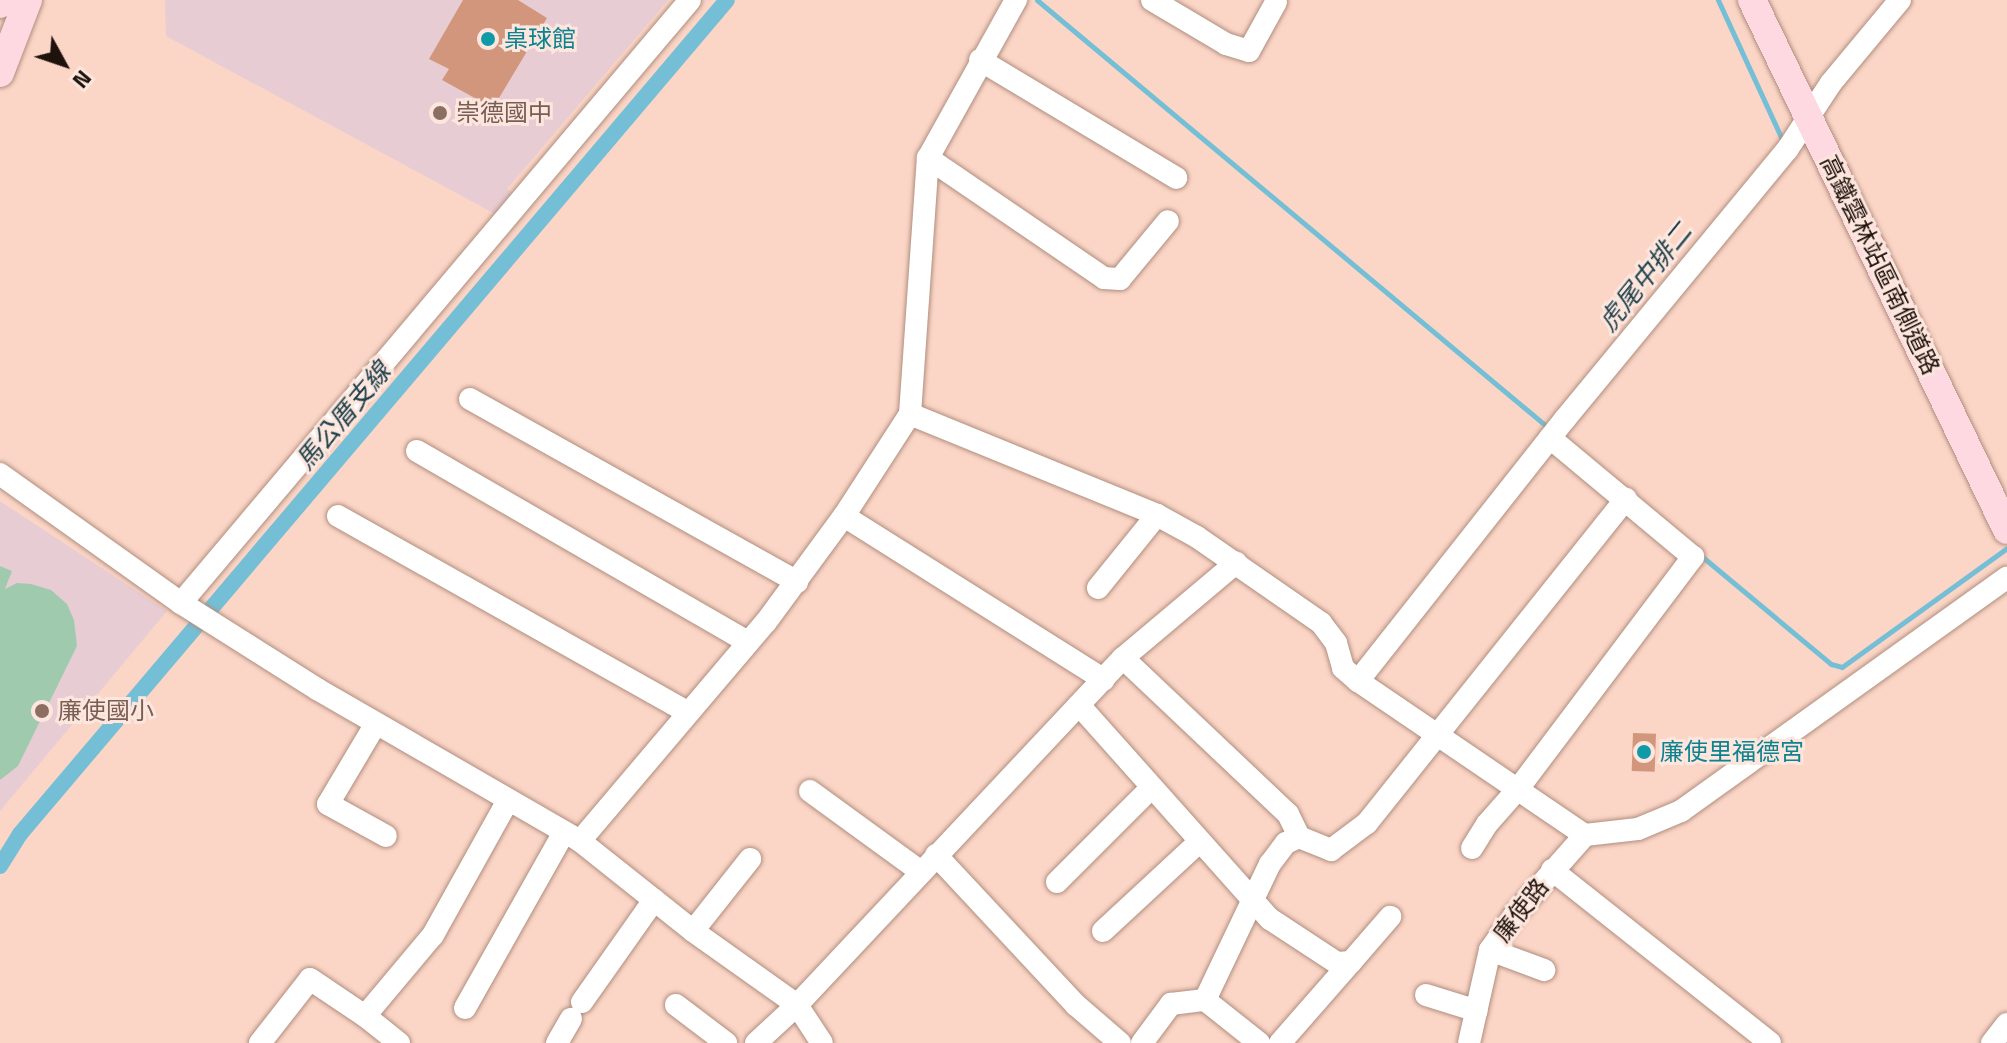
<!DOCTYPE html>
<html>
<head>
<meta charset="utf-8">
<style>
	body { margin:0 }
	#map { position:relative; width:2007px; height:1043px; overflow:hidden; background:#fbd5c6; font-family:"Titillium Web","Noto Sans TC",sans-serif }
	div>[style] { position:absolute }
	[style*='--x'] { left:calc(var(--x)*1px); top:calc(var(--y)*1px); width:calc(var(--w)*1px); rotate:calc(var(--a)*1deg) }
	.education>* { inset:0; background:#e7cdd3 }
	.green>* { inset:0; background:#a0caad }
	.stream>* { height:5px; margin:-2.5px; padding:0 2.5px; transform-origin:2.5px; border-radius:2.5px; background:#75bfd6 }
	.canal>* { height:16px; margin:-8px; padding:0 8px; transform-origin:8px; border-radius:8px; background:#75bfd6 }
	.building>* { inset:0; background:#d2967d; transform-origin:0 0 }
	.roads { filter:drop-shadow(0 0 2px #b08e7f) drop-shadow(0 0 2px #b08e7f) }
	.minor>* { height:22px; margin:-11px; padding:0 11px; transform-origin:11px; border-radius:11px; background:#fff }
	.major>* { height:28px; margin:-14px; padding:0 14px; transform-origin:14px; border-radius:14px; background:#fed9e1 }
	.dots>* { width:22px; height:22px; translate:-50% -50%; box-sizing:border-box; border:4px solid #fde6dd; border-radius:50% }
	span { translate:-50% -50%; white-space:nowrap; text-align:center; line-height:1.15; -webkit-text-stroke:6px #fde6dd; paint-order:stroke }
	.culture-label { font-size:24px; color:#0d838f }
	.left { translate:0 -50%; text-align:left }
	.education-label { font-size:24px; color:#785e54 }
	.street-label { font-size:24px; color:#1e120c }
	.water-label { font-size:26px; color:#1e414b; font-style:italic }
	.north { position:absolute; left:24px; top:24px; width:80px; height:80px; -webkit-text-stroke:6px #fde6dd; paint-order:stroke; rotate:130deg; font-size:22px; font-weight:700; line-height:32px; text-align:center; color:#1e120c }
	.north::after { content:''; display:block; margin:auto; width:28px; height:36px; background:#1e120c; clip-path:polygon(50% 0,100% 100%,50% 72%,0 100%) }
</style>
</head>
<body>
<div id="map">
	<div class="education">
		<div style="clip-path:polygon(165px 0,668px 0,507px 189px,515px 195px,497px 215px,166px 36px)"></div>
		<div style="clip-path:polygon(0 501px,167px 611px,0 811px)"></div>
	</div>
	<div class="green">
		<div style="clip-path:polygon(0 566px,12px 571px,5px 589px,17px 583px,31px 584px,51px 590px,67px 604px,74px 620px,77px 646px,18px 766px,0 780px)"></div>
	</div>
	<div class="stream">
		<div style="--x:1037;--y:0;--w:670;--a:39.92"></div>
		<div style="--x:1718;--y:0;--w:153;--a:65.3"></div>
		<div style="--x:1699;--y:554;--w:172;--a:39.8"></div>
		<div style="--x:1831;--y:664;--w:11;--a:15"></div>
		<div style="--x:1842;--y:667;--w:203;--a:-35.8"></div>
	</div>
	<div class="canal">
		<div style="--x:0;--y:866;--w:38;--a:-58"></div>
		<div style="--x:20;--y:834;--w:1093;--a:-49.71"></div>
	</div>
	<div class="building">
		<div style="clip-path:polygon(463px 0,518px 0,547px 18px,493px 108px,442px 80px,449px 69px,429px 59px)"></div>
		<div style="left:1633px;top:733px;width:23px;height:38px;rotate:2deg"></div>
	</div>
	<div class="roads">
		<div class="minor">
			<div style="--x:1152;--y:0;--w:86;--a:30.7"></div>
			<div style="--x:1226;--y:44;--w:24;--a:17"></div>
			<div style="--x:1249;--y:51;--w:56;--a:-61.1"></div>
			<div style="--x:980;--y:60;--w:229;--a:31"></div>
			<div style="--x:928;--y:158;--w:213;--a:34.3"></div>
			<div style="--x:1104;--y:278;--w:16;--a:4"></div>
			<div style="--x:1120;--y:279;--w:75;--a:-50.4"></div>
			<div style="--x:470;--y:399;--w:375;--a:29.2"></div>
			<div style="--x:910;--y:414;--w:257;--a:-86"></div>
			<div style="--x:928;--y:158;--w:181;--a:-60.9"></div>
			<div style="--x:417;--y:451;--w:382;--a:30"></div>
			<div style="--x:0;--y:474;--w:222;--a:35.5"></div>
			<div style="--x:181;--y:603;--w:161;--a:32.3"></div>
			<div style="--x:317;--y:689;--w:304;--a:30"></div>
			<div style="--x:580;--y:841;--w:144;--a:38.5"></div>
			<div style="--x:693;--y:931;--w:128;--a:35.4"></div>
			<div style="--x:797;--y:1005;--w:45;--a:56.7"></div>
			<div style="--x:338;--y:516;--w:400;--a:29.3"></div>
			<div style="--x:844;--y:516;--w:307;--a:32.2"></div>
			<div style="--x:1098;--y:588;--w:94;--a:-51.1"></div>
			<div style="--x:181;--y:603;--w:789;--a:-49.83"></div>
			<div style="--x:1123;--y:658;--w:227;--a:43.4"></div>
			<div style="--x:1288;--y:814;--w:25;--a:64"></div>
			<div style="--x:1358;--y:681;--w:334;--a:-51.7"></div>
			<div style="--x:1565;--y:419;--w:349;--a:-50.5"></div>
			<div style="--x:1787;--y:150;--w:80;--a:-56.7"></div>
			<div style="--x:1831;--y:83;--w:108;--a:-50.3"></div>
			<div style="--x:1079;--y:705;--w:287;--a:48.3"></div>
			<div style="--x:1270;--y:919;--w:80;--a:33.3"></div>
			<div style="--x:1337;--y:963;--w:14;--a:-4"></div>
			<div style="--x:1351;--y:962;--w:60;--a:-49.1"></div>
			<div style="--x:375;--y:725;--w:92;--a:120.7"></div>
			<div style="--x:328;--y:804;--w:66;--a:28.9"></div>
			<div style="--x:810;--y:791;--w:137;--a:36.1"></div>
			<div style="--x:580;--y:841;--w:287;--a:-49.7"></div>
			<div style="--x:766;--y:622;--w:132;--a:-53.7"></div>
			<div style="--x:844;--y:516;--w:121;--a:-57.1"></div>
			<div style="--x:910;--y:414;--w:267;--a:22.2"></div>
			<div style="--x:1157;--y:515;--w:46;--a:28.8"></div>
			<div style="--x:1197;--y:537;--w:151;--a:34.7"></div>
			<div style="--x:1321;--y:623;--w:25;--a:53"></div>
			<div style="--x:1336;--y:643;--w:26;--a:74"></div>
			<div style="--x:1343;--y:668;--w:20;--a:41"></div>
			<div style="--x:1358;--y:681;--w:274;--a:34.2"></div>
			<div style="--x:1585;--y:835;--w:53;--a:-6.5"></div>
			<div style="--x:1638;--y:829;--w:47;--a:-22.7"></div>
			<div style="--x:1681;--y:811;--w:401;--a:-35.6"></div>
			<div style="--x:1472;--y:848;--w:28;--a:-58"></div>
			<div style="--x:1487;--y:824;--w:47;--a:-48.5"></div>
			<div style="--x:1518;--y:789;--w:291;--a:-53"></div>
			<div style="--x:1693;--y:557;--w:186;--a:-140.2"></div>
			<div style="--x:936;--y:855;--w:205;--a:47"></div>
			<div style="--x:1076;--y:1005;--w:58;--a:40.8"></div>
			<div style="--x:1552;--y:870;--w:278;--a:38.4"></div>
			<div style="--x:1057;--y:882;--w:133;--a:-45"></div>
			<div style="--x:693;--y:931;--w:92;--a:-51.6"></div>
			<div style="--x:1103;--y:931;--w:131;--a:-42.8"></div>
			<div style="--x:1490;--y:950;--w:58;--a:20.3"></div>
			<div style="--x:1426;--y:995;--w:53;--a:17.4"></div>
			<div style="--x:1205;--y:1000;--w:151;--a:-64.5"></div>
			<div style="--x:1270;--y:864;--w:26;--a:-53"></div>
			<div style="--x:1286;--y:843;--w:14;--a:-25"></div>
			<div style="--x:1299;--y:837;--w:35;--a:22"></div>
			<div style="--x:1331;--y:850;--w:45;--a:-36.9"></div>
			<div style="--x:1367;--y:823;--w:415;--a:-51.4"></div>
			<div style="--x:582;--y:1002;--w:125;--a:-54.8"></div>
			<div style="--x:676;--y:1005;--w:63;--a:37.2"></div>
			<div style="--x:465;--y:1008;--w:202;--a:-60.6"></div>
			<div style="--x:260;--y:1043;--w:81;--a:-52"></div>
			<div style="--x:310;--y:979;--w:66;--a:33.9"></div>
			<div style="--x:399;--y:1043;--w:43;--a:-141.5"></div>
			<div style="--x:365;--y:1016;--w:106;--a:-50"></div>
			<div style="--x:433;--y:935;--w:154;--a:-60.9"></div>
			<div style="--x:557;--y:1043;--w:28;--a:-60"></div>
			<div style="--x:756;--y:1043;--w:56;--a:-42.8"></div>
			<div style="--x:797;--y:1005;--w:476;--a:-46.8"></div>
			<div style="--x:1123;--y:658;--w:148;--a:-40.1"></div>
			<div style="--x:1142;--y:1043;--w:49;--a:-53.4"></div>
			<div style="--x:1171;--y:1004;--w:34;--a:-7"></div>
			<div style="--x:1205;--y:1000;--w:69;--a:38.5"></div>
			<div style="--x:1280;--y:1043;--w:108;--a:-48.8"></div>
			<div style="--x:1469;--y:1043;--w:95;--a:-77.3"></div>
			<div style="--x:1490;--y:950;--w:45;--a:-54.9"></div>
			<div style="--x:1516;--y:913;--w:104;--a:-48.5"></div>
			<div style="--x:1992;--y:1043;--w:24;--a:-52"></div>
		</div>
		<div class="major">
			<div style="--x:1752;--y:0;--w:588;--a:64.31"></div>
			<div style="--x:0;--y:4;--w:4;--a:-63"></div>
			<div style="--x:0;--y:73;--w:78;--a:-69"></div>
		</div>
	</div>
	<div class="dots">
		<div style="left:488px;top:39px;background:#0f9aa8"></div>
		<div style="left:440px;top:113px;background:#8d6e63"></div>
		<div style="left:42px;top:711px;background:#8d6e63"></div>
		<div style="left:1644px;top:752px;background:#0f9aa8"></div>
	</div>
	<div class="culture-label">
		<span class="left" style="left:504px;top:39px">桌球館</span>
		<span class="left" style="left:1660px;top:752px">廉使里福德宮</span>
	</div>
	<div class="education-label">
		<span class="left" style="left:456px;top:113px">崇德國中</span>
		<span class="left" style="left:58px;top:711px">廉使國小</span>
	</div>
	<div class="street-label">
		<span style="left:1880px;top:265px;rotate:64deg">高鐵雲林站區南側道路</span>
		<span style="left:1521px;top:910px;rotate:-52deg">廉使路</span>
	</div>
	<div class="water-label">
		<span style="left:1645px;top:277px;rotate:-51deg">虎尾中排二</span>
		<span style="left:343px;top:416px;rotate:-50deg">馬公厝支線</span>
	</div>
	<div class="north">N</div>
</div>
</body>
</html>
